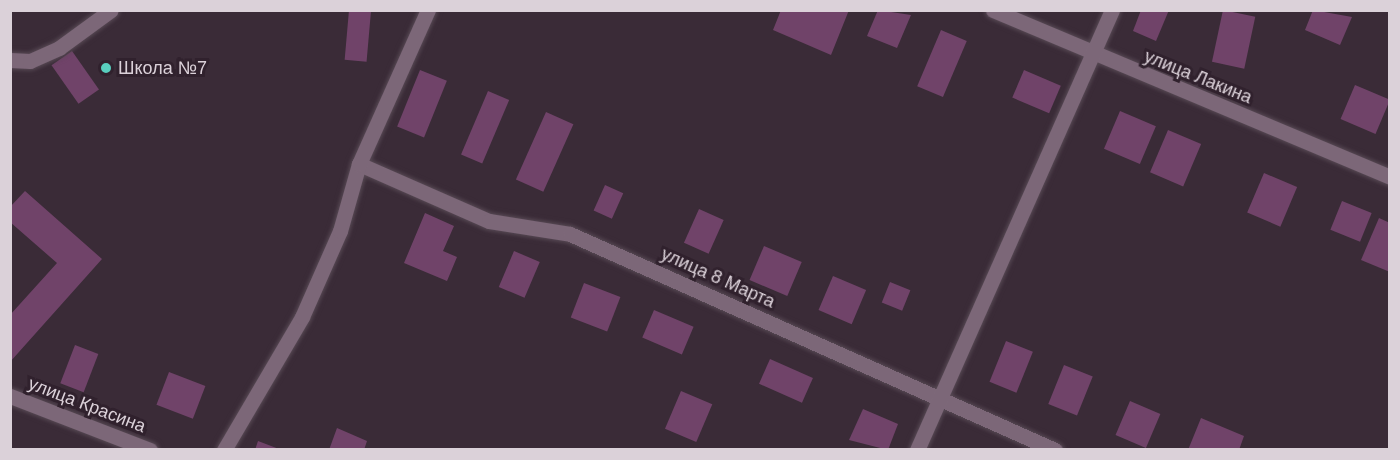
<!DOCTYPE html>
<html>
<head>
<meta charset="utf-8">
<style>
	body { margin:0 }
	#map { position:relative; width:1400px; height:460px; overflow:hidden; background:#3a2b37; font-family:Helvetica,sans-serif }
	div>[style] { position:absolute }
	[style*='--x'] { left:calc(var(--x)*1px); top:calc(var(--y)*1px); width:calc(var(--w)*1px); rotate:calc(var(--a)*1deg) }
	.building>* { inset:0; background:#704369; transform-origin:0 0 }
	.roads { filter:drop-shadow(0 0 2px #574954) drop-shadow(0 0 2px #574954) }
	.minor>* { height:15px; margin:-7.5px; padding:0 7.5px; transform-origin:7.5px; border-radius:7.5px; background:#7c6778 }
	.dots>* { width:16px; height:16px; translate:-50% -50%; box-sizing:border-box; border:3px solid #30212d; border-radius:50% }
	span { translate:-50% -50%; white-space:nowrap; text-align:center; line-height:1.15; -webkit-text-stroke:6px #30212d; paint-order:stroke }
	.poi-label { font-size:18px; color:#dbd1d9 }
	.left { translate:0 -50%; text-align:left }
	.street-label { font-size:18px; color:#dbd1d9 }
	.frame { position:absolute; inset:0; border:12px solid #dbd1d9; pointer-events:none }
</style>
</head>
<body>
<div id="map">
	<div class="building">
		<div style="left:349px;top:10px;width:22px;height:50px;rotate:5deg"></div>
		<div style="clip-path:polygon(781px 10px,849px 10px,831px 55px,773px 30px)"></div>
		<div style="clip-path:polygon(878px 10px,911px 15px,897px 48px,867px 36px)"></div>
		<div style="clip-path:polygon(1141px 10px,1169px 10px,1156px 41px,1133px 31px)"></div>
		<div style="left:1223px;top:10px;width:33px;height:53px;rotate:12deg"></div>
		<div style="clip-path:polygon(1313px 10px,1352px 17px,1340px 45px,1305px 30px)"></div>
		<div style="left:941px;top:30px;width:28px;height:61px;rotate:23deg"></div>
		<div style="left:72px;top:51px;width:47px;height:25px;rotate:55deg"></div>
		<div style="left:420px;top:70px;width:29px;height:61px;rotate:22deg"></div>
		<div style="left:1024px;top:70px;width:40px;height:30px;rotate:23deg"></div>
		<div style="left:1355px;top:85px;width:38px;height:37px;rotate:23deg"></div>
		<div style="left:488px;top:91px;width:23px;height:69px;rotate:23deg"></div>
		<div style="left:1120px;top:111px;width:39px;height:41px;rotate:23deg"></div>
		<div style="left:546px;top:112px;width:30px;height:74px;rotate:24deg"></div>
		<div style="left:1168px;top:130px;width:36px;height:46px;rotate:23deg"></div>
		<div style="left:1264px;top:173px;width:36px;height:43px;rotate:23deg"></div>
		<div style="left:605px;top:185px;width:20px;height:28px;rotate:24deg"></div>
		<div style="clip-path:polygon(25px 191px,102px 259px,10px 362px,10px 315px,57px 263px,10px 222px,10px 207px)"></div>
		<div style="left:1342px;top:201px;width:32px;height:31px;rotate:22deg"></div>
		<div style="left:699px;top:209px;width:27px;height:37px;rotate:24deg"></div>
		<div style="clip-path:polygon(425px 213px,454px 226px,443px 251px,457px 257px,447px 281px,404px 263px)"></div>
		<div style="clip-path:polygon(1379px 218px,1390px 223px,1390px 272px,1361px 260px)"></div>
		<div style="left:764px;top:246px;width:41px;height:37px;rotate:23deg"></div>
		<div style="left:514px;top:251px;width:28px;height:39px;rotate:23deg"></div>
		<div style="left:833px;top:276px;width:36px;height:37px;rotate:23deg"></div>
		<div style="left:890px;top:282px;width:22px;height:22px;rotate:22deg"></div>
		<div style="left:584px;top:283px;width:39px;height:37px;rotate:21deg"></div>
		<div style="left:654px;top:310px;width:43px;height:30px;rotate:23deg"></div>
		<div style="left:1006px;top:341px;width:29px;height:44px;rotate:22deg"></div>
		<div style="left:75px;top:345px;width:25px;height:41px;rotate:21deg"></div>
		<div style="left:770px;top:359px;width:47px;height:27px;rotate:24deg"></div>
		<div style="left:1064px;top:365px;width:31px;height:42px;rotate:22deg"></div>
		<div style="left:169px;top:372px;width:39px;height:35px;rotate:21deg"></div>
		<div style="left:681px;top:391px;width:34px;height:41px;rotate:23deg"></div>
		<div style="left:1130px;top:401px;width:33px;height:37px;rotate:23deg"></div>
		<div style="clip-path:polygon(863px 409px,898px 424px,888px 450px,849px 440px)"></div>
		<div style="clip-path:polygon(1201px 418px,1244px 436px,1239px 450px,1188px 450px)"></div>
		<div style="clip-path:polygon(337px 428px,367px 441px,364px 450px,329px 450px)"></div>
		<div style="clip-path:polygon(258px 441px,279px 449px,279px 450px,255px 450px)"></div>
	</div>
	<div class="roads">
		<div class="minor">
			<div style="--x:993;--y:10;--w:431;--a:22.8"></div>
			<div style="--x:10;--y:60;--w:20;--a:3"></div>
			<div style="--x:30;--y:61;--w:32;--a:-24"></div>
			<div style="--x:59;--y:48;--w:64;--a:-36.2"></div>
			<div style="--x:359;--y:164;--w:142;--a:23.7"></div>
			<div style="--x:489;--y:221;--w:82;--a:9.1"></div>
			<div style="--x:570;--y:234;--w:531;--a:24.01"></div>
			<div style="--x:10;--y:396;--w:150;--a:21.1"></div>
			<div style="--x:224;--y:450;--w:154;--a:-59.6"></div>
			<div style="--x:302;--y:317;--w:94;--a:-66.2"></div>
			<div style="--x:340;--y:231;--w:70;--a:-74.2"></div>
			<div style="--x:359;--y:164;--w:169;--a:-65.9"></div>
			<div style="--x:917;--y:450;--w:481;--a:-66.1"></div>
		</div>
	</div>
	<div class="dots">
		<div style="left:106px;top:68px;background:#59cebe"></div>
	</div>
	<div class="poi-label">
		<span class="left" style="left:118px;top:68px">Школа №7</span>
	</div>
	<div class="street-label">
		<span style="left:1198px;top:77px;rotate:22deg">улица Лакина</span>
		<span style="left:718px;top:278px;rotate:24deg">улица 8 Марта</span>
		<span style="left:87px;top:405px;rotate:21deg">улица Красина</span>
	</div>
	<div class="frame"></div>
</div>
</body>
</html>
